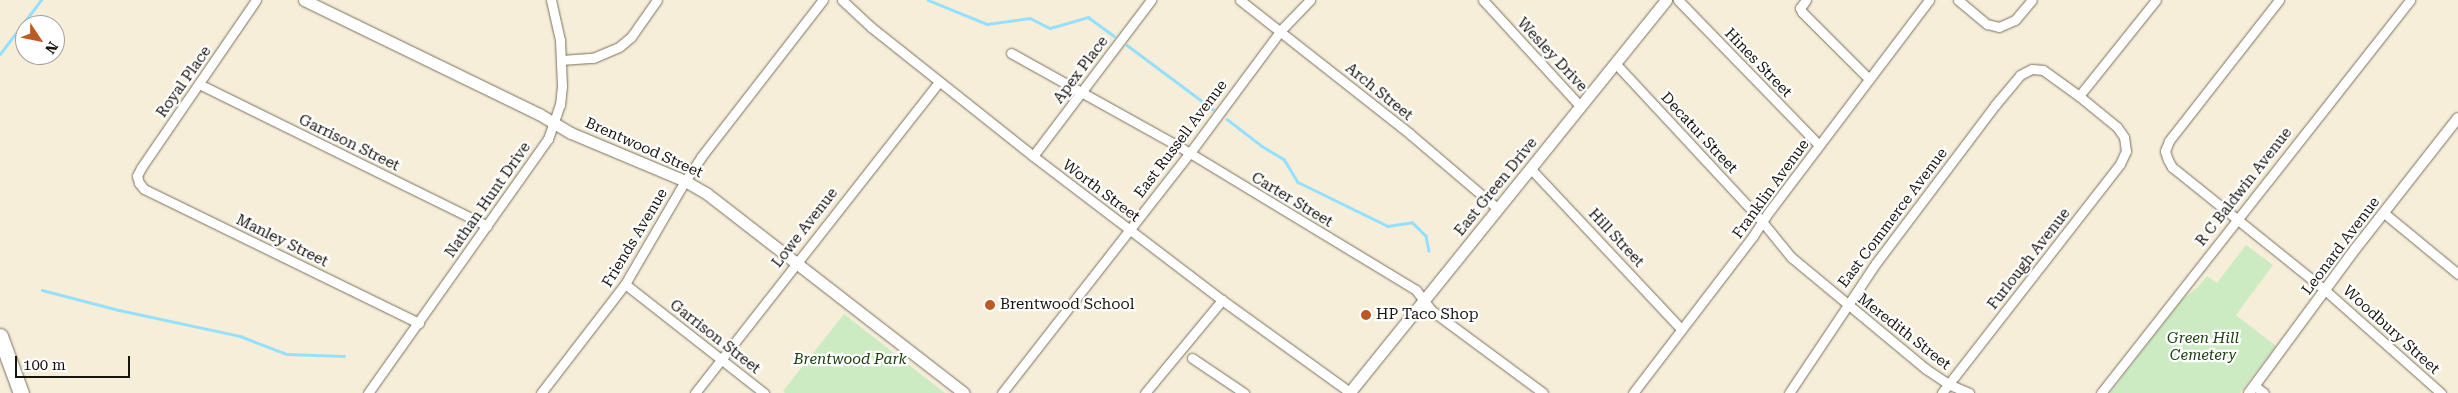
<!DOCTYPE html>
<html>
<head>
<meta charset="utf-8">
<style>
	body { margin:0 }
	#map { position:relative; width:2458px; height:393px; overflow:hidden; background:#f6eed9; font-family:"Roboto Serif",serif }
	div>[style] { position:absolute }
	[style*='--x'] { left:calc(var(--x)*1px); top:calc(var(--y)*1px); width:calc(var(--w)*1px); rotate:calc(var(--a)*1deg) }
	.green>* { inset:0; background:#ccebc3 }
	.stream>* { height:2.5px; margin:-1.25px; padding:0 1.25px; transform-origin:1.25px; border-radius:1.25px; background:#95e0fd }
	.roads { filter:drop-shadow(0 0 1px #78705e) drop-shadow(0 0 1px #78705e) }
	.minor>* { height:9px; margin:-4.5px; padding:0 4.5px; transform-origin:4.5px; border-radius:4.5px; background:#fff }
	.tertiary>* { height:10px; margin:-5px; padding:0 5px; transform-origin:5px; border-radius:5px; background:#fff }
	.secondary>* { height:11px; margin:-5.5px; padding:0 5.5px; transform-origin:5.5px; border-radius:5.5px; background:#fff }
	.motorway>* { height:15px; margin:-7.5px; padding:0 7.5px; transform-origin:7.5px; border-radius:7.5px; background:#fff }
	.dots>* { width:14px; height:14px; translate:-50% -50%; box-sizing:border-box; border:2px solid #fff; border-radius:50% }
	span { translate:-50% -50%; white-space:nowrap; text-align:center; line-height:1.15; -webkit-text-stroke:4.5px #fff; paint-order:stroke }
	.street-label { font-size:15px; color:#17140d }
	.poi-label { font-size:15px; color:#17140d }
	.left { translate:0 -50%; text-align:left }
	.park-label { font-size:15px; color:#1a400b; font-style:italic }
	.north { position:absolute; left:15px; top:15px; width:50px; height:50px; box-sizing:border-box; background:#fff; border:1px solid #a2a19e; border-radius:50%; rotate:124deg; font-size:14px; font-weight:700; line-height:20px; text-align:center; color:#17140d }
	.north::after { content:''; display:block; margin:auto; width:18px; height:22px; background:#bd5a23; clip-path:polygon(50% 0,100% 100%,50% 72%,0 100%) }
	.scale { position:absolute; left:15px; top:356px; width:115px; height:22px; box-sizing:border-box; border:2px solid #17140d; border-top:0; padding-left:6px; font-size:15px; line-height:18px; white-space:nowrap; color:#17140d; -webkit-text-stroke:4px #fff; paint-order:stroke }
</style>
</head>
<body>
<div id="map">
	<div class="green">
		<div style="clip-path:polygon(2246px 245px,2273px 265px,2236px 315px,2276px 346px,2240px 393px,2110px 393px,2182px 300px,2198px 287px,2207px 276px,2217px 283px)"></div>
		<div style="clip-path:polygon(844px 314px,945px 393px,785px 393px,783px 391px)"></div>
	</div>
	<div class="stream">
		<div style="--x:928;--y:0;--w:64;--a:22.1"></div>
		<div style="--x:987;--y:24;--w:43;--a:-7.9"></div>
		<div style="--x:1030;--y:18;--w:22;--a:27"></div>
		<div style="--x:1050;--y:28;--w:40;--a:-16"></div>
		<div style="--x:1088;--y:17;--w:32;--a:36"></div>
		<div style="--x:1127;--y:45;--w:107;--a:36.7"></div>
		<div style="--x:0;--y:54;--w:68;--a:-52.8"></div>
		<div style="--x:1227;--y:119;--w:44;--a:37.6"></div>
		<div style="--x:1262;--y:146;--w:26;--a:31"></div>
		<div style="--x:1284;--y:159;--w:27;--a:59"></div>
		<div style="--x:1298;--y:182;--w:100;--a:26.1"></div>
		<div style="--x:1388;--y:226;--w:24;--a:-9"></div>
		<div style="--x:1412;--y:222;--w:20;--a:45"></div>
		<div style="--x:1426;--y:236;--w:15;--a:79"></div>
		<div style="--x:42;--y:290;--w:80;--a:14.6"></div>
		<div style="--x:119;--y:310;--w:124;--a:12.1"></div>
		<div style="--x:240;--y:336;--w:50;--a:21"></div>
		<div style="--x:287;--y:354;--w:57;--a:2"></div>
	</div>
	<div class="roads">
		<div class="minor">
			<div style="--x:256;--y:0;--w:204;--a:124.4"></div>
			<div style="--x:141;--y:168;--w:9;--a:117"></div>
			<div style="--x:137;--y:176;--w:7;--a:74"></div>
			<div style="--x:139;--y:183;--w:8;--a:50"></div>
			<div style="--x:144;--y:189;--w:306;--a:26"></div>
			<div style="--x:842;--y:0;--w:40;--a:43"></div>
			<div style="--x:871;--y:27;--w:207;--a:38.5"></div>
			<div style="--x:1033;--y:156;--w:238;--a:37.3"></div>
			<div style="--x:1222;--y:300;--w:159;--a:35.8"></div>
			<div style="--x:1240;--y:0;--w:216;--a:38.2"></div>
			<div style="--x:1410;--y:134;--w:114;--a:40.4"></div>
			<div style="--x:1483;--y:0;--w:144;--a:47.5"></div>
			<div style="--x:1678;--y:0;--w:202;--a:45.8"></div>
			<div style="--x:1806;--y:0;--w:10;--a:127"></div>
			<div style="--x:1800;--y:8;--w:4;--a:63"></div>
			<div style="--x:1802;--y:12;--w:95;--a:45"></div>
			<div style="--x:1958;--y:0;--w:38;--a:40"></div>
			<div style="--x:1987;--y:24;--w:12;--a:14"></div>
			<div style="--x:1999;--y:27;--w:17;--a:-24"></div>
			<div style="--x:2015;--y:20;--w:26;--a:-50"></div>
			<div style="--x:2279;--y:0;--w:179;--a:128"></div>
			<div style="--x:2169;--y:141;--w:11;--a:112"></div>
			<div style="--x:2165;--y:151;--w:9;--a:72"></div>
			<div style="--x:2168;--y:160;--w:8;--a:60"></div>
			<div style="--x:2172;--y:167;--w:198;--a:38.8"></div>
			<div style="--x:2326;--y:291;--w:154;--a:41.6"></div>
			<div style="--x:1011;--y:53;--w:193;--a:29.1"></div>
			<div style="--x:1180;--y:147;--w:276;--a:31.2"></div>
			<div style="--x:1416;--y:290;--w:25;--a:53"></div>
			<div style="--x:1431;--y:310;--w:139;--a:36.5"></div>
			<div style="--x:561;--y:60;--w:32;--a:-4"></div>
			<div style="--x:593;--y:58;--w:28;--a:-23"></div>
			<div style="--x:619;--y:47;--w:16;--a:-40"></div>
			<div style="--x:631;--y:37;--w:45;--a:-54.9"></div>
			<div style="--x:1615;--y:63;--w:213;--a:47.1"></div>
			<div style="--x:1760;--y:219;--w:49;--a:50.8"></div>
			<div style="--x:1791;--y:257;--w:175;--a:39.7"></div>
			<div style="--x:1926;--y:369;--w:27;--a:34"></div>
			<div style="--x:1948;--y:384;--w:23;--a:23"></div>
			<div style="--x:199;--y:84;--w:321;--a:26.2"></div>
			<div style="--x:2079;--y:96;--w:123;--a:-51.3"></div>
			<div style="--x:1033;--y:156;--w:196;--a:-52.9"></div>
			<div style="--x:1530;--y:168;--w:221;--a:46.8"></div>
			<div style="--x:2384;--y:213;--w:96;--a:39.5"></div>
			<div style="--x:625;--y:284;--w:177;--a:38.1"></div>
			<div style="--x:1192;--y:358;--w:63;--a:33.9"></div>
			<div style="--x:2255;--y:386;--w:11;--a:38"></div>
			<div style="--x:368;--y:393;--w:311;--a:-54.7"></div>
			<div style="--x:548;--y:139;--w:36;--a:-71"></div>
			<div style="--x:560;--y:105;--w:19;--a:-84"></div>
			<div style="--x:562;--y:86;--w:46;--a:-92.5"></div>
			<div style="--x:560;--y:40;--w:41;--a:-102.7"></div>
			<div style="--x:541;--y:393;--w:138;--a:-52.4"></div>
			<div style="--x:625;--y:284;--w:119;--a:-59.8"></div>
			<div style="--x:685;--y:181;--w:29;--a:-56"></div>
			<div style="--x:701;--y:157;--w:199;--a:-52.2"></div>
			<div style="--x:695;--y:393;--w:395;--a:-51.9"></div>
			<div style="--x:1002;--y:393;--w:303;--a:-52"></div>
			<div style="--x:1189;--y:154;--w:154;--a:-53.4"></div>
			<div style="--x:1281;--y:30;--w:42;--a:-46"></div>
			<div style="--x:1145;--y:393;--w:121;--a:-50.4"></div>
			<div style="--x:1633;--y:393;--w:198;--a:-52.6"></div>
			<div style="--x:1753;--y:236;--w:27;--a:-57"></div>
			<div style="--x:1768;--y:213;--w:267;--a:-52.9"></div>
			<div style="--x:1789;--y:393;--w:156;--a:-56.2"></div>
			<div style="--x:1876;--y:263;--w:198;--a:-53"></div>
			<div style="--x:1995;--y:105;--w:39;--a:-50"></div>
			<div style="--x:2020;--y:75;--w:13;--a:-27"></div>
			<div style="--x:2032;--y:69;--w:11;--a:5"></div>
			<div style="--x:2043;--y:70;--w:44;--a:35.8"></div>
			<div style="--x:2079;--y:96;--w:49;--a:39.2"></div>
			<div style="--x:2117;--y:127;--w:12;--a:55"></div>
			<div style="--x:2124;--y:137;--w:14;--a:82"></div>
			<div style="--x:2126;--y:151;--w:14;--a:115"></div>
			<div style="--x:2120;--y:164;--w:290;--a:127.9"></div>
			<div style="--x:2101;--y:393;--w:500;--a:-51.8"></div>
		</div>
		<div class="tertiary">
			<div style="--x:2249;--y:393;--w:180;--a:-53.6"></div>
			<div style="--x:2356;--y:248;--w:165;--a:-51.9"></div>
		</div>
		<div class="secondary">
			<div style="--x:304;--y:0;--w:261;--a:25.9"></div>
			<div style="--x:539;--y:114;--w:37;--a:31"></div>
			<div style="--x:571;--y:133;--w:124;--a:22.8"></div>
			<div style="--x:685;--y:181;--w:24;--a:30"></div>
			<div style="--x:706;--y:193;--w:326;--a:37.8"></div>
			<div style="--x:1349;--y:393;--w:505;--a:-51.11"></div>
		</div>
		<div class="motorway">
			<div style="--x:0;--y:336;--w:61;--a:69.8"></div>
		</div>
	</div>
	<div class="dots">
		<div style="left:990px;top:305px;background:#bd5a23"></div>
		<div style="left:1366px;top:315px;background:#bd5a23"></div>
	</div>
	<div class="street-label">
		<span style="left:1552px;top:55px;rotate:47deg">Wesley Drive</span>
		<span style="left:1758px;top:63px;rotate:46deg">Hines Street</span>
		<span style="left:1081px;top:70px;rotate:-53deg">Apex Place</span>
		<span style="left:184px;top:82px;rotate:-55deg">Royal Place</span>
		<span style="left:1379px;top:92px;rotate:39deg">Arch Street</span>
		<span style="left:1699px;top:133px;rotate:47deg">Decatur Street</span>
		<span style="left:1181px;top:139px;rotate:-53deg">East Russell Avenue</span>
		<span style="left:349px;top:143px;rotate:26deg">Garrison Street</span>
		<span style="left:644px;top:148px;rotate:24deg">Brentwood Street</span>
		<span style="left:1496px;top:187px;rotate:-51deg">East Green Drive</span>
		<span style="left:2244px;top:187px;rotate:-52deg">R C Baldwin Avenue</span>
		<span style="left:1771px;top:189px;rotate:-54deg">Franklin Avenue</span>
		<span style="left:1101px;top:191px;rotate:37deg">Worth Street</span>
		<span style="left:488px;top:200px;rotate:-55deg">Nathan Hunt Drive</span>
		<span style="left:1292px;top:200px;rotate:31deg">Carter Street</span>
		<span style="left:1893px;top:218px;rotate:-53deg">East Commerce Avenue</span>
		<span style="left:805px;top:228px;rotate:-52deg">Lowe Avenue</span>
		<span style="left:635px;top:238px;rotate:-59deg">Friends Avenue</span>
		<span style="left:1616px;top:238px;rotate:47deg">Hill Street</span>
		<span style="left:282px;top:241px;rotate:26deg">Manley Street</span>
		<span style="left:2341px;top:246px;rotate:-53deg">Leonard Avenue</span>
		<span style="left:2029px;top:259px;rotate:-52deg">Furlough Avenue</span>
		<span style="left:2391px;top:330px;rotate:42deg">Woodbury Street</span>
		<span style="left:1904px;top:332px;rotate:38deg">Meredith Street</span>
		<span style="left:715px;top:337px;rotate:38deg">Garrison Street</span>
	</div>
	<div class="poi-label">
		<span class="left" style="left:1000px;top:305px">Brentwood School</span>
		<span class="left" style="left:1376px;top:315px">HP Taco Shop</span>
	</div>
	<div class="park-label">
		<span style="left:2203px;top:347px">Green Hill<br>Cemetery</span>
		<span style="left:850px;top:360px">Brentwood Park</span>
	</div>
	<div class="north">N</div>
	<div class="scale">100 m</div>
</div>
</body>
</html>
